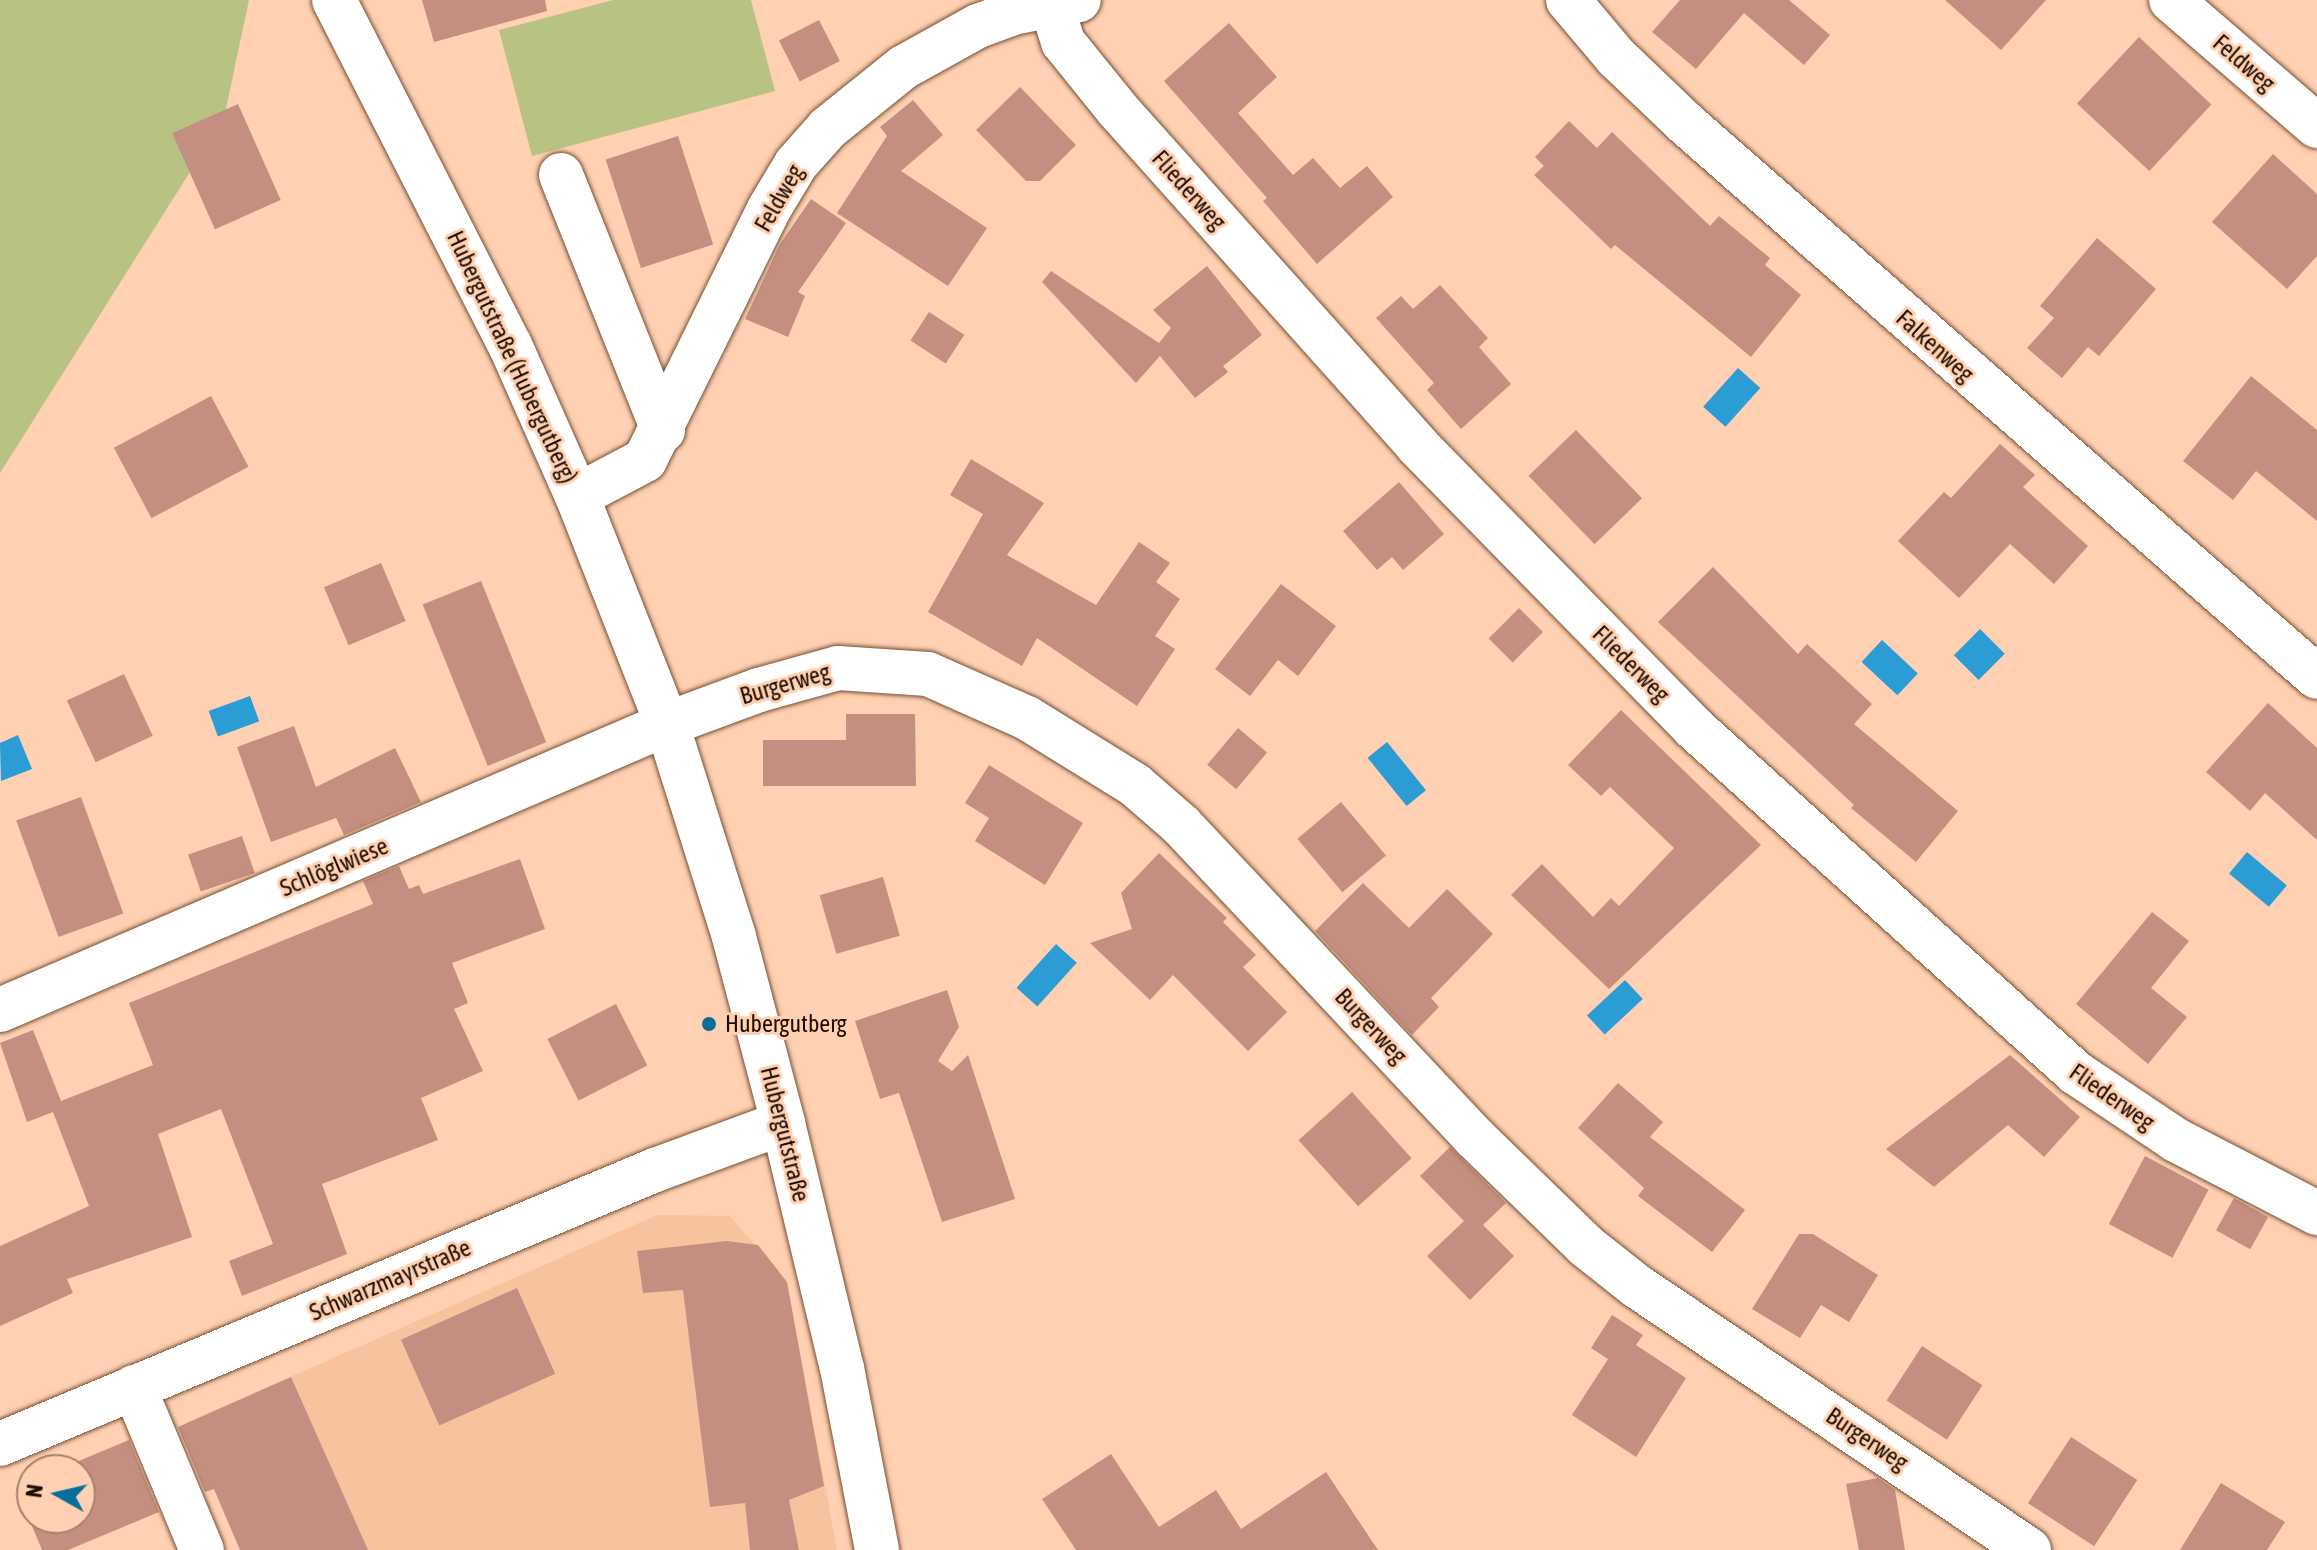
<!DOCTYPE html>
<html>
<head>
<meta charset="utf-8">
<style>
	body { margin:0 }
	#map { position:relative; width:2317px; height:1550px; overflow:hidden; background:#ffd0b1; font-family:"Asap Condensed",sans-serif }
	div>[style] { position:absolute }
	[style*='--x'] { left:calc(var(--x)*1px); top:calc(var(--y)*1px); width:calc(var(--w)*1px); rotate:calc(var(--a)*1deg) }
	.built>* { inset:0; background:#f7c29e }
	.green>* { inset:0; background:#b8c282 }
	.water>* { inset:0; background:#2b9cd4; transform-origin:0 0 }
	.building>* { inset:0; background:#c48f81; transform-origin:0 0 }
	.roads { filter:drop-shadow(0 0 2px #764f32) drop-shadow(0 0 2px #764f32) }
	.minor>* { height:44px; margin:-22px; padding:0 22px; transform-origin:22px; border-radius:22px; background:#fff }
	.dots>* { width:22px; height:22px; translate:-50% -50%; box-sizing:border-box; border:4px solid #ffd0b1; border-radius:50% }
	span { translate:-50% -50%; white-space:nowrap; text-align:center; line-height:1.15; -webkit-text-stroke:6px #ffd0b1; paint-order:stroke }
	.street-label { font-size:24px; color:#1d0d03 }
	.poi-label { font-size:24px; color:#1d0d03 }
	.left { translate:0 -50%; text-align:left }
	.north { position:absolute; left:16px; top:1454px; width:80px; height:80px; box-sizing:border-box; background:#ffd0b1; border:2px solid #a5826b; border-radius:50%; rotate:278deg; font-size:22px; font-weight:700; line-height:32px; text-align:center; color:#1d0d03 }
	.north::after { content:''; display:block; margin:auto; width:28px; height:36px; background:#076f9c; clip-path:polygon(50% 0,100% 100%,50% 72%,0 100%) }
</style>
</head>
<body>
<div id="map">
	<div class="built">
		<div style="clip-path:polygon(657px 1215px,730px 1216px,787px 1282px,837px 1550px,240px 1550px,186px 1423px)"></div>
	</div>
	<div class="green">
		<div style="clip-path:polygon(0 0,249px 0,224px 118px,0 473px)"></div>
		<div style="clip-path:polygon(613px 0,751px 0,775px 91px,532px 156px,499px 30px)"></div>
	</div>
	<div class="water">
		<div style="left:1738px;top:368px;width:30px;height:52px;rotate:42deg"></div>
		<div style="left:1980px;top:629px;width:35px;height:37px;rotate:45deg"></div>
		<div style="left:1882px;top:640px;width:49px;height:30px;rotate:43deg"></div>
		<div style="left:250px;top:696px;width:27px;height:44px;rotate:70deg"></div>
		<div style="clip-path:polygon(18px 735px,32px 769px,1px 781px,0 743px)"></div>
		<div style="left:1387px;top:742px;width:62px;height:25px;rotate:51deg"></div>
		<div style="left:2247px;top:852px;width:52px;height:28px;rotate:40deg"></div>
		<div style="left:1056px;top:944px;width:28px;height:59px;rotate:42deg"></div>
		<div style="left:1625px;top:980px;width:26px;height:52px;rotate:47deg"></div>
	</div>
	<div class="building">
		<div style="clip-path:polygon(422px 0,545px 0,547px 11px,434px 42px)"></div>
		<div style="clip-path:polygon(1680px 0,1789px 0,1830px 35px,1804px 65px,1744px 13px,1696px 69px,1652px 32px)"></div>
		<div style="clip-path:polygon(1945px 0,2046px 0,2001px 50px)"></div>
		<div style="left:819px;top:20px;width:46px;height:45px;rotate:63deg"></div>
		<div style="clip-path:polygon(1229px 23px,1277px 77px,1238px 113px,1293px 175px,1313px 158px,1340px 188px,1367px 166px,1393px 197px,1317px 264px,1263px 201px,1267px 198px,1164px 81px)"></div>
		<div style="left:2139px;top:37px;width:99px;height:91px;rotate:43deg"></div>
		<div style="clip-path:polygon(1020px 87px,1076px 145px,1040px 181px,1026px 181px,976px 130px)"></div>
		<div style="clip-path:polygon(913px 100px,943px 135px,901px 171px,987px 228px,948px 286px,837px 213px,887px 136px,880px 127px)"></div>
		<div style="left:238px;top:104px;width:105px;height:72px;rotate:66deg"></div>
		<div style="clip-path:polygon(1569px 121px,1597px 148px,1612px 132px,1710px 226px,1719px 216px,1770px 258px,1765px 265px,1801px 295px,1751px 357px,1615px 245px,1611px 249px,1534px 175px,1544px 166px,1535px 157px)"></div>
		<div style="left:678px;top:136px;width:114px;height:76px;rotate:72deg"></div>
		<div style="clip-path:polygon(2273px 154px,2317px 194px,2317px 256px,2287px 289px,2212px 222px)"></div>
		<div style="clip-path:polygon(811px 199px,846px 223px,798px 292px,805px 296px,788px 337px,745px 319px,780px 244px)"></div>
		<div style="clip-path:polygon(2097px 238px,2156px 289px,2099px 356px,2088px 347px,2062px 378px,2027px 348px,2054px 318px,2040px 306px)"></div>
		<div style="clip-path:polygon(1207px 266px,1262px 335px,1223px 366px,1228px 372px,1195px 398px,1160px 356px,1136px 383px,1042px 282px,1051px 271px,1159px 343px,1171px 328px,1153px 310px)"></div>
		<div style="clip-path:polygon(1440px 285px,1488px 338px,1479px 347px,1511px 384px,1461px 429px,1427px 390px,1434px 383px,1376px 318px,1401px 296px,1413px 309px)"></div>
		<div style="left:929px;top:312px;width:42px;height:34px;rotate:33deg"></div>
		<div style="clip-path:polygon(2251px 376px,2317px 430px,2317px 521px,2256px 471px,2233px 500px,2183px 461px)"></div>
		<div style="left:211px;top:396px;width:80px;height:110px;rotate:62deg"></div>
		<div style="left:1576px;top:430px;width:95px;height:66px;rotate:46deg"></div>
		<div style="clip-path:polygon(2000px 444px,2035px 475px,2023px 487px,2088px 546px,2054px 584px,2010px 544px,1959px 598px,1898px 541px,1944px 492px,1951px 498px)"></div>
		<div style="clip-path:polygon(971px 459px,1044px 503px,1007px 555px,1096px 605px,1139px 542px,1170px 563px,1156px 582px,1180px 599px,1155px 636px,1175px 649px,1137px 706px,1037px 638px,1022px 666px,928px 612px,983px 514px,950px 495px)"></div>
		<div style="clip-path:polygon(1399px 482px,1444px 534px,1403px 570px,1392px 557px,1377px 570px,1343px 531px)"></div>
		<div style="left:381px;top:563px;width:63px;height:62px;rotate:67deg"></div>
		<div style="clip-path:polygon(1713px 567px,1798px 654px,1807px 644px,1872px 704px,1854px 724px,1958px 811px,1916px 862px,1851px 808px,1854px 805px,1658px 622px)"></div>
		<div style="left:481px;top:581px;width:174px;height:63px;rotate:68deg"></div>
		<div style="clip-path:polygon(1281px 584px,1336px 626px,1298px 676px,1278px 660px,1250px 696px,1215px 669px)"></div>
		<div style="left:1519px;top:608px;width:34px;height:43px;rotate:45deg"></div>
		<div style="left:124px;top:674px;width:68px;height:63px;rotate:65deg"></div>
		<div style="clip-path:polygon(2268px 703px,2317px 748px,2317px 840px,2265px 793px,2250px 811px,2206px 772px)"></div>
		<div style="clip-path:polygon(1621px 710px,1761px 845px,1609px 989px,1511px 895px,1542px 864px,1593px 917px,1611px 898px,1619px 906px,1674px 848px,1610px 787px,1601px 796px,1568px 765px)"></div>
		<div style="clip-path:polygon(846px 714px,915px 714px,916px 786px,763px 786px,763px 740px,846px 740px)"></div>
		<div style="clip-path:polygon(294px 726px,316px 787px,395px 748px,421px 802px,344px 835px,336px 818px,271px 842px,237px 747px)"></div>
		<div style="left:1238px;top:728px;width:38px;height:48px;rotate:40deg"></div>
		<div style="clip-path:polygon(989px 765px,1083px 823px,1045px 885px,975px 841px,989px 818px,965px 803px)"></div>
		<div style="left:81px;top:797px;width:124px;height:69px;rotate:70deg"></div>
		<div style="left:1341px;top:802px;width:70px;height:57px;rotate:50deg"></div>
		<div style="left:242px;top:836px;width:39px;height:57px;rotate:71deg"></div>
		<div style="clip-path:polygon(1159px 853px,1227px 918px,1223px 922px,1256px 955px,1243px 967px,1287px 1012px,1248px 1051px,1173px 975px,1150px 1000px,1090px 943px,1132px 929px,1121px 893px)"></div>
		<div style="clip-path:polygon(520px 859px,545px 929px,452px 963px,468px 1003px,454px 1009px,483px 1071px,421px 1098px,438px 1140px,322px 1184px,347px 1254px,242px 1296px,229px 1261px,273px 1244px,221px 1109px,158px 1134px,192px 1237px,67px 1279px,73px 1293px,0 1326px,0 1246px,89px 1206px,53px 1112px,27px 1122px,0 1043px,33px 1030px,61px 1101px,153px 1065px,129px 1003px,373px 904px,363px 881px,399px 866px,409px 889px,419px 885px,423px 894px)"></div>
		<div style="left:883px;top:877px;width:61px;height:66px;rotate:74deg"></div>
		<div style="clip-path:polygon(1363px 883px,1409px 928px,1447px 889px,1493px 934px,1431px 998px,1439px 1007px,1412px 1035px,1315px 931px)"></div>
		<div style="clip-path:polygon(2152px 912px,2189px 941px,2151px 988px,2187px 1017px,2148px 1064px,2076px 1004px)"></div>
		<div style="clip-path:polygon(947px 990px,959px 1027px,938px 1061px,952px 1071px,968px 1055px,1015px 1199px,942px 1222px,899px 1093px,880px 1099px,855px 1021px)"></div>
		<div style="left:616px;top:1004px;width:69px;height:77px;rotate:63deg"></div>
		<div style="clip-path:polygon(2010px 1055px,2080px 1117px,2044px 1157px,2008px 1125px,1934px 1187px,1886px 1149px)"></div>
		<div style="clip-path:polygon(1618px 1083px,1663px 1122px,1650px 1137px,1745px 1210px,1712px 1252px,1638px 1196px,1644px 1188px,1578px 1128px)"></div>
		<div style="left:1352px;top:1092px;width:89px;height:72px;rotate:48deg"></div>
		<div style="clip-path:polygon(1450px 1147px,1506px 1203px,1483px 1225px,1514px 1256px,1470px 1300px,1427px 1256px,1464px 1221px,1420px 1176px)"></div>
		<div style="left:2145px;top:1156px;width:72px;height:77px;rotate:28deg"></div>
		<div style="left:2234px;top:1198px;width:39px;height:37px;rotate:29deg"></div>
		<div style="clip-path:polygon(1799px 1234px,1813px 1234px,1878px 1275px,1849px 1322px,1821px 1305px,1800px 1338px,1752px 1309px)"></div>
		<div style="clip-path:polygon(727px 1241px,758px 1245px,787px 1282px,824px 1486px,789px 1500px,799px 1550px,750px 1550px,745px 1503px,710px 1507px,683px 1290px,643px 1293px,637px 1251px)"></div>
		<div style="left:517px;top:1288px;width:94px;height:127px;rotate:66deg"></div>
		<div style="clip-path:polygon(1612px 1315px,1643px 1335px,1636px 1345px,1686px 1378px,1636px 1457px,1572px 1415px,1608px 1359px,1591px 1348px)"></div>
		<div style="left:1922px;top:1346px;width:72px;height:65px;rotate:33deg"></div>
		<div style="clip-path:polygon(291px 1377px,368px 1550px,240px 1550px,214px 1489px,205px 1492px,178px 1427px)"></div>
		<div style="left:2071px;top:1437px;width:79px;height:79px;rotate:33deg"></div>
		<div style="clip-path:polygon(129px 1440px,159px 1512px,68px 1550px,42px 1550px,16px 1488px,32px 1481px,32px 1518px,80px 1518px,80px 1470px,57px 1470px)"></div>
		<div style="clip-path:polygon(1111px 1454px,1159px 1527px,1216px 1490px,1241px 1529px,1326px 1472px,1378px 1550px,1076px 1550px,1042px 1499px)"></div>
		<div style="clip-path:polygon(1878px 1478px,1895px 1490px,1905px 1550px,1859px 1550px,1846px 1484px)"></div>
		<div style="clip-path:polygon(2221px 1483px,2285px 1522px,2267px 1550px,2180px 1550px)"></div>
	</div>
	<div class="roads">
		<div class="minor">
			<div style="--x:334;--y:0;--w:387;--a:63"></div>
			<div style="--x:510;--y:345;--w:165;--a:66.1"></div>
			<div style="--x:577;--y:496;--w:245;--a:68.5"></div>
			<div style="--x:667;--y:724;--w:223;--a:72.5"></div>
			<div style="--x:734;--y:937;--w:192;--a:75.2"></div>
			<div style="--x:783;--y:1123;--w:252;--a:76.5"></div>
			<div style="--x:842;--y:1368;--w:185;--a:79.1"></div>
			<div style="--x:1568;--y:0;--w:75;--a:49.9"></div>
			<div style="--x:1616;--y:57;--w:95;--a:43.7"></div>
			<div style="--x:1685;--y:123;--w:840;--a:41.24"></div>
			<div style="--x:2171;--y:0;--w:193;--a:40.8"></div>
			<div style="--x:1051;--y:3;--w:41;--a:72.9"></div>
			<div style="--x:1063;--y:42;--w:86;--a:51.1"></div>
			<div style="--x:1117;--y:109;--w:450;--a:48.2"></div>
			<div style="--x:1417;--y:445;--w:396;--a:45.6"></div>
			<div style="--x:1694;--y:728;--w:515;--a:42.09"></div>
			<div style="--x:2076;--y:1073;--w:120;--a:33.8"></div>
			<div style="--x:2176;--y:1140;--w:159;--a:27.4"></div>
			<div style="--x:561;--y:175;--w:275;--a:68.2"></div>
			<div style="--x:577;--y:496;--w:77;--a:-27.9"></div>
			<div style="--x:645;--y:460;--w:280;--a:-63.7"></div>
			<div style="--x:769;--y:209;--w:52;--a:-59"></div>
			<div style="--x:796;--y:164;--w:48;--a:-48.4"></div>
			<div style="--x:828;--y:128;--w:97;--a:-38.8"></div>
			<div style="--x:904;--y:67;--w:85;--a:-29"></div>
			<div style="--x:978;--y:26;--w:37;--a:-20"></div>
			<div style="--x:1013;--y:13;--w:67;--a:-11.1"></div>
			<div style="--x:0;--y:1010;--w:726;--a:-23.21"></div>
			<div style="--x:667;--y:724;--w:98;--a:-20.3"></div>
			<div style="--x:759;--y:690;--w:82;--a:-15.6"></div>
			<div style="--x:838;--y:668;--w:90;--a:3.8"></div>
			<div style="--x:928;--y:674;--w:108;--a:24"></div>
			<div style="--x:1027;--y:718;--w:127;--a:31.8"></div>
			<div style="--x:1135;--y:785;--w:61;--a:41"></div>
			<div style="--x:1181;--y:825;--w:429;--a:46.8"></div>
			<div style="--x:1475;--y:1138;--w:155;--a:44.2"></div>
			<div style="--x:1586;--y:1246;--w:66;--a:38.3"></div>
			<div style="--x:1638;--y:1287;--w:471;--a:33.9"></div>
			<div style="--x:134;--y:1387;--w:177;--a:67.4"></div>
			<div style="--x:0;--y:1444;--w:710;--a:-22.7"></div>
			<div style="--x:655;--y:1170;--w:136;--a:-20.2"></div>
		</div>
	</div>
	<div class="dots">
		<div style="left:709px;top:1024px;background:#076f9c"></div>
	</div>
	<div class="street-label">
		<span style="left:2244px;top:63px;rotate:41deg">Feldweg</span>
		<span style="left:1189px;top:190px;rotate:48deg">Fliederweg</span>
		<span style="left:779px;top:198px;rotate:-60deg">Feldweg</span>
		<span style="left:1935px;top:346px;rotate:42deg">Falkenweg</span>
		<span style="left:512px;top:357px;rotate:65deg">Hubergutstraße (Hubergutberg)</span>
		<span style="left:1631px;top:664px;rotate:45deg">Fliederweg</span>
		<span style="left:785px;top:684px;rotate:-16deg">Burgerweg</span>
		<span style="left:334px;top:867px;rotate:-23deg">Schlöglwiese</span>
		<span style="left:1371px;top:1026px;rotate:47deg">Burgerweg</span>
		<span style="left:2112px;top:1097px;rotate:35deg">Fliederweg</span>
		<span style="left:785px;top:1134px;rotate:76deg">Hubergutstraße</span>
		<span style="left:390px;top:1280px;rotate:-23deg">Schwarzmayrstraße</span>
		<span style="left:1867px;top:1439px;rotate:34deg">Burgerweg</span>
	</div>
	<div class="poi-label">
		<span class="left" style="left:725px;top:1024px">Hubergutberg</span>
	</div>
	<div class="north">N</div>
</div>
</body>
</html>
